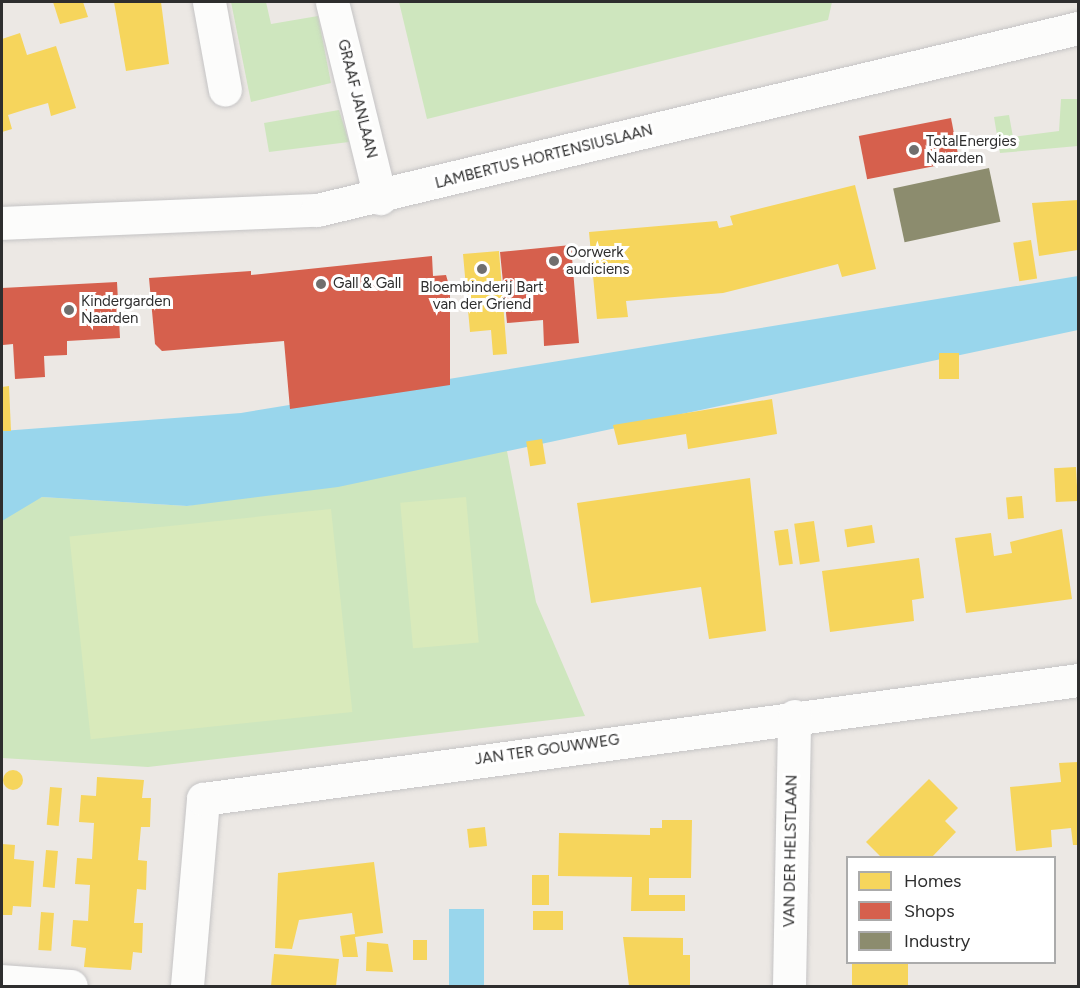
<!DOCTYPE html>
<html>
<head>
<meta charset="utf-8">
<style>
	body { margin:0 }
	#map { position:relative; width:1080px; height:988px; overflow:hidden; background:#ece8e4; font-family:Figtree,sans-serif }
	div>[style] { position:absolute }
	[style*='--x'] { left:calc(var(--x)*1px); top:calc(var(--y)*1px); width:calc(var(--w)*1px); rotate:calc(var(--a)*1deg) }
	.green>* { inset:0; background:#cee6be }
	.pitch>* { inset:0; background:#d9eabb; transform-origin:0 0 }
	.water>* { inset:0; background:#99d6ec; transform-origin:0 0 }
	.homes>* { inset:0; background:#f6d55c; transform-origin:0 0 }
	.round { border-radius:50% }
	.shops>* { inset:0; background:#d6604d; transform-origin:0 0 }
	.industry>* { inset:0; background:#8c8c6e; transform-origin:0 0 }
	.roads { filter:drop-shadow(0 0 2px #c5c4c5) drop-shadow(0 0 2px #c5c4c5) }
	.minor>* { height:33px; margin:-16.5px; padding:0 16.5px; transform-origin:16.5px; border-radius:16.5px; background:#fcfcfb }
	.dots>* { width:16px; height:16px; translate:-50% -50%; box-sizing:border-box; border:3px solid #fff; border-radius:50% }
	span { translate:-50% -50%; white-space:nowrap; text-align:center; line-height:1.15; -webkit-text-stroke:6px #fff; paint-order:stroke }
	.street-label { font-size:15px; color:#2e2e2e }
	.poi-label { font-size:15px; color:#2e2e2e }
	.left { translate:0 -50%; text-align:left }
	.frame { position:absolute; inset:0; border:3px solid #2e2e2e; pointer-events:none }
	.legend { position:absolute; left:846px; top:856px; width:210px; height:108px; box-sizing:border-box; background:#fff; border:2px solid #ababab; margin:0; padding:8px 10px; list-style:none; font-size:18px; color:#2e2e2e }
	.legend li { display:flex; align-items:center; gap:12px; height:30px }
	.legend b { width:30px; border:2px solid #ababab }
</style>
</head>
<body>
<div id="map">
	<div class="green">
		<div style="clip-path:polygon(231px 2px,266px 2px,271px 24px,318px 16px,331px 83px,251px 102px)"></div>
		<div style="clip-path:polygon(399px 2px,832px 2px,828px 20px,427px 119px)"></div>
		<div style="clip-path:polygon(1061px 99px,1078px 99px,1078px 146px,1000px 153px,994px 117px,1009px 115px,1013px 137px,1059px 131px)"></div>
		<div style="clip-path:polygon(339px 110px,349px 142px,269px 152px,264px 123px)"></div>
		<div style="clip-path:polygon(506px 446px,536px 602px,585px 716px,148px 767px,2px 758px,2px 521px,15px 508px,42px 497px,187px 506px)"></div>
	</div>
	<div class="pitch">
		<div style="left:466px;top:497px;width:146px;height:66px;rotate:85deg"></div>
		<div style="left:331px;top:509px;width:204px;height:263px;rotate:84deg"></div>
	</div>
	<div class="water">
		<div style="clip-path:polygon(1078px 276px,1078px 330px,338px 487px,187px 506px,42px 497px,2px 521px,2px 431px,241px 413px)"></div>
		<div style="left:449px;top:909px;width:35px;height:77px"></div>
	</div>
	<div class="homes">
		<div style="clip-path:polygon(53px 2px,83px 2px,88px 17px,60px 24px)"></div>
		<div style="clip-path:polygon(114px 2px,161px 2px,169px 64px,126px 71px)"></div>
		<div style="clip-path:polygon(20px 33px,27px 55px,56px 46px,76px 108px,51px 116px,48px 103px,27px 109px,8px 115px,12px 129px,2px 132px,2px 39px)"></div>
		<div style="clip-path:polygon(855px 185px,876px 269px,842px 277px,838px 264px,723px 293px,626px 301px,628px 317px,597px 319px,589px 232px,717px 221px,719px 228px,733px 225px,730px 216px)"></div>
		<div style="clip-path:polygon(1078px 200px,1078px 250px,1039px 256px,1032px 203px)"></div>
		<div style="left:1031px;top:240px;width:39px;height:18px;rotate:81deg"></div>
		<div style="clip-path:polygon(499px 251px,507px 354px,493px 355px,491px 330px,470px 332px,463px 254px)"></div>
		<div style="left:959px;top:353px;width:26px;height:20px;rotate:90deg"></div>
		<div style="clip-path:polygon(9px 386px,11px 431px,2px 431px,2px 387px)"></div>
		<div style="clip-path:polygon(772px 399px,777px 434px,688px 449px,686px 434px,618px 445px,613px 425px)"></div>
		<div style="left:542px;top:439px;width:25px;height:16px;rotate:81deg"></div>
		<div style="left:1076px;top:467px;width:34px;height:22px;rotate:87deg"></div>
		<div style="clip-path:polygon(750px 478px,766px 631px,709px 639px,701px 587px,591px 603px,577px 503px)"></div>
		<div style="left:1022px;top:496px;width:22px;height:16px;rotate:85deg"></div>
		<div style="left:814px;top:521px;width:41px;height:20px;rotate:82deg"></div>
		<div style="left:872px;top:525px;width:18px;height:28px;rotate:81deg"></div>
		<div style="left:788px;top:529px;width:35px;height:14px;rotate:82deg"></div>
		<div style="clip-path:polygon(1062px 529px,1072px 599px,966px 613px,955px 538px,991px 533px,994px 556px,1012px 553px,1010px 542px)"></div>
		<div style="clip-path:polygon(919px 558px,924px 598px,912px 600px,914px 621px,830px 632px,822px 571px)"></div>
		<div style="clip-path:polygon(1078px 762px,1078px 845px,1073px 845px,1071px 828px,1051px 830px,1052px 847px,1016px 851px,1010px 787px,1061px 782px,1059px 763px)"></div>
		<div class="round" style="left:3px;top:770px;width:20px;height:20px"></div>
		<div style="clip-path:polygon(97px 777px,144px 780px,142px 798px,151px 798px,150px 827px,141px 827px,138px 860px,147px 861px,146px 890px,137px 889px,134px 923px,143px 923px,142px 953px,133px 952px,131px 970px,84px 967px,86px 948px,71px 946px,73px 920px,88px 921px,90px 885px,75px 884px,77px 858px,92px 859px,94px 823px,79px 822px,81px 795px,96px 796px)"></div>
		<div style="clip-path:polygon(929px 779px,958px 808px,945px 821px,956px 832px,931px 858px,882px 858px,866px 842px)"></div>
		<div style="left:50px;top:787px;width:12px;height:38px;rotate:5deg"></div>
		<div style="clip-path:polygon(662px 820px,692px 820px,691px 878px,649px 878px,649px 895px,685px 895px,685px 911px,631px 911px,632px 877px,558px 876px,559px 833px,650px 835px,650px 828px,662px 828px)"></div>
		<div style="left:485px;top:827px;width:19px;height:18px;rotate:84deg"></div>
		<div style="clip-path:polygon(2px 844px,15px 845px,14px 859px,34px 861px,31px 907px,13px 906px,12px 915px,2px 915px)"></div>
		<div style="left:46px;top:850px;width:12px;height:37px;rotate:5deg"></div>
		<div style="clip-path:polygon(374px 862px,383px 933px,355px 937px,358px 957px,343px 957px,340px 936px,355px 934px,352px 913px,299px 920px,292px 949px,275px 948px,278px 873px)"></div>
		<div style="left:532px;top:875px;width:17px;height:30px"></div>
		<div style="left:533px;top:911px;width:30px;height:19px"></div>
		<div style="left:41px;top:912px;width:13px;height:38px;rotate:4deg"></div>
		<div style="clip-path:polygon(623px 937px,683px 938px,683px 955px,690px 955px,690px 986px,629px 986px)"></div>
		<div style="left:413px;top:940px;width:14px;height:20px"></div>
		<div style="clip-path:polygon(367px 942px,388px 944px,393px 972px,366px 971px)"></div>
		<div style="clip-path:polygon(274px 954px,339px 959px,336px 986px,271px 986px)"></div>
		<div style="left:852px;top:963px;width:56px;height:23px"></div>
	</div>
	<div class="shops">
		<div style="left:951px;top:118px;width:44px;height:94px;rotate:79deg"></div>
		<div style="clip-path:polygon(571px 245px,579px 343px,544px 346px,543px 320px,507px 323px,500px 252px)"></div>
		<div style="clip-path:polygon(432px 256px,433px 276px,446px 275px,450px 289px,450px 385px,290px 409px,284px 341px,162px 351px,155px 344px,149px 278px,251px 271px,251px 275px)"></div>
		<div style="clip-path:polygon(117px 282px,120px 338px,67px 341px,67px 355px,44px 356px,45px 377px,15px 379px,13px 344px,3px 345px,2px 288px)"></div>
	</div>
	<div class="industry">
		<div style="left:989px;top:168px;width:55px;height:98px;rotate:78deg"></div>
	</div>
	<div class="roads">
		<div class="minor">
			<div style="--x:209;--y:2;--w:89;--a:79.7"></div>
			<div style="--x:332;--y:2;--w:202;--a:76.2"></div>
			<div style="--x:2;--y:223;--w:315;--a:-2.4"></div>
			<div style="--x:317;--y:210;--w:782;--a:-13.45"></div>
			<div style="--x:2;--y:981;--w:69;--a:4.1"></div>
			<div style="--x:187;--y:986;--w:188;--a:-85.1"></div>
			<div style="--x:203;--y:799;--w:883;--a:-7.74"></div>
			<div style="--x:789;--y:986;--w:270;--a:-88.9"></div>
		</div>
	</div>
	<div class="dots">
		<div style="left:914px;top:150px;background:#706f6e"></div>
		<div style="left:554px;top:261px;background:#706f6e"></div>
		<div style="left:482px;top:269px;background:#706f6e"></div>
		<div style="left:321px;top:284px;background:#706f6e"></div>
		<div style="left:69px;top:310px;background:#706f6e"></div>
	</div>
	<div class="street-label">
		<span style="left:357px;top:99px;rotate:76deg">GRAAF JANLAAN</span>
		<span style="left:544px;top:157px;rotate:-14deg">LAMBERTUS HORTENSIUSLAAN</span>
		<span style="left:547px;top:750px;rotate:-8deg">JAN TER GOUWWEG</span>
		<span style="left:791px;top:851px;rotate:-89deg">VAN DER HELSTLAAN</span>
	</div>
	<div class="poi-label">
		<span class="left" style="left:926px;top:150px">TotalEnergies<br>Naarden</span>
		<span class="left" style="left:566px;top:261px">Oorwerk<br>audiciens</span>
		<span class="left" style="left:333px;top:284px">Gall &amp; Gall</span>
		<span style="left:482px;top:296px">Bloembinderij Bart<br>van der Griend</span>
		<span class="left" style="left:81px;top:310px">Kindergarden<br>Naarden</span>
	</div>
	<div class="frame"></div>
	<ul class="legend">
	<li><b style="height:16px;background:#f6d55c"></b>Homes</li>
	<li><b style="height:16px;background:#d6604d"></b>Shops</li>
	<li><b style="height:16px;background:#8c8c6e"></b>Industry</li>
	</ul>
</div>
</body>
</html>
